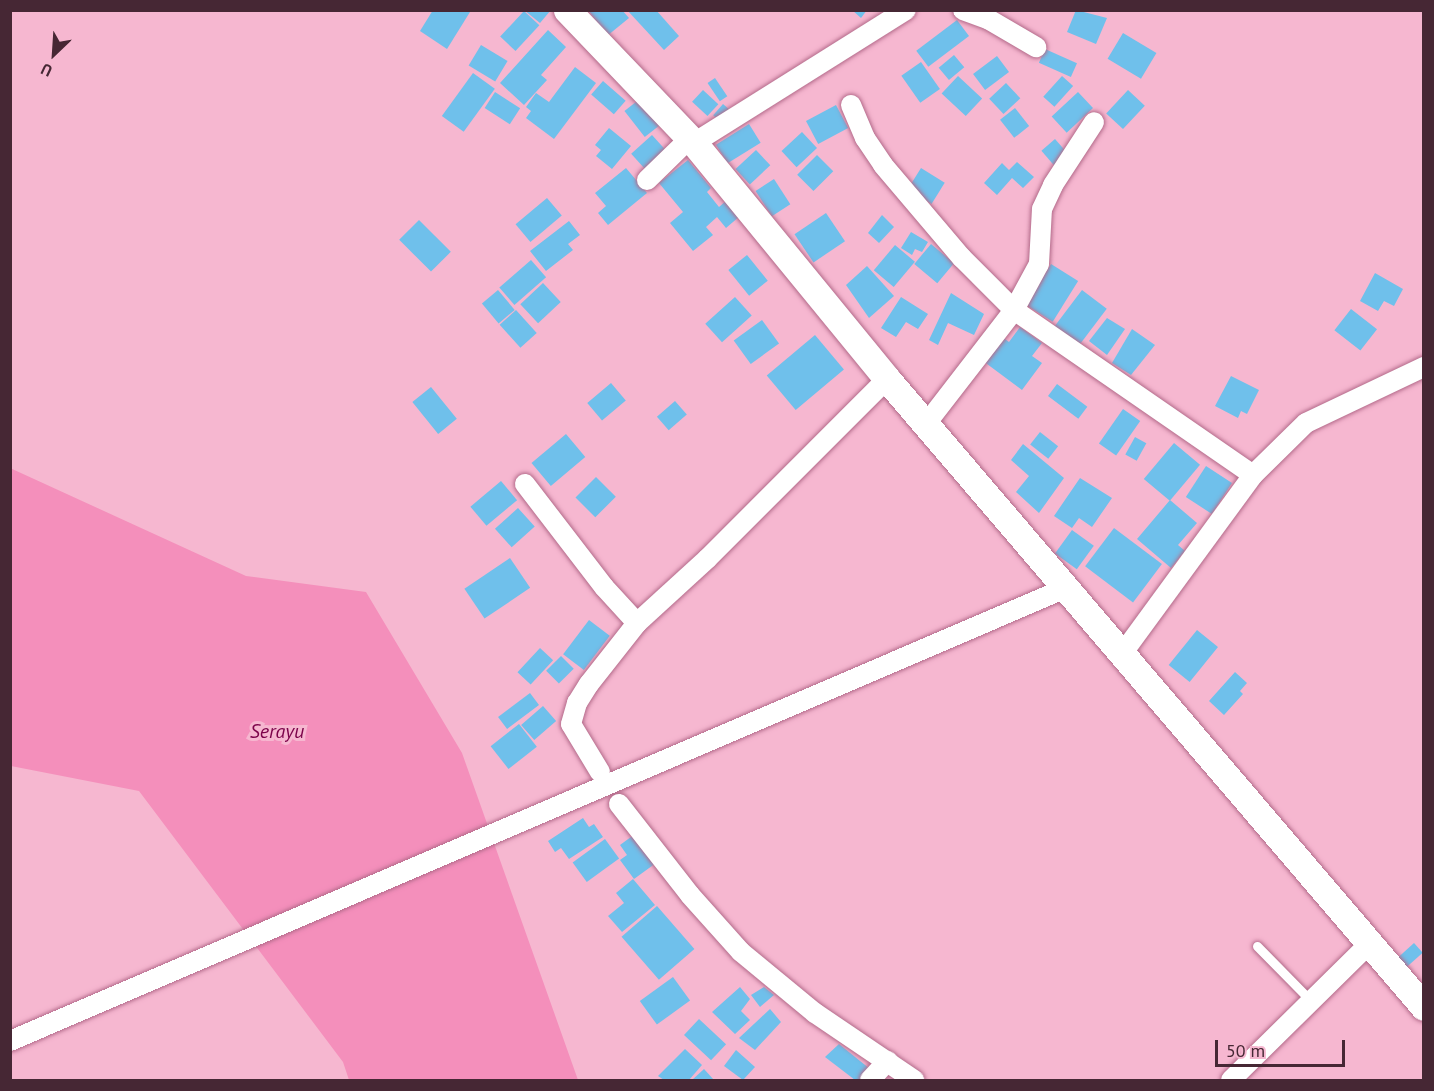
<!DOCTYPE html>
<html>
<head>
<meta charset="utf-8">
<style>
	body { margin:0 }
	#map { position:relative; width:1434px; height:1091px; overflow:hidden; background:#f6b7d0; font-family:"PT Sans",sans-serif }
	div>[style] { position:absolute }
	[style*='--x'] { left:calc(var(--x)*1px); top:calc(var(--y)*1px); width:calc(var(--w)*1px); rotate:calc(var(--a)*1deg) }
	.water>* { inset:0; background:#f48fbb }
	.building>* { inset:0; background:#6fc0eb; transform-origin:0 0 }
	.roads { filter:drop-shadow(0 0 2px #b36a8a) drop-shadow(0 0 2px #b36a8a) }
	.service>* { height:9px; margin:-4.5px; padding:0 4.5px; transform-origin:4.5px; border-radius:4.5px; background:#fff }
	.minor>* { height:20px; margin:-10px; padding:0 10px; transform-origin:10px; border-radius:10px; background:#fff }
	.secondary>* { height:27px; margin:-13.5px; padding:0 13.5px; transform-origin:13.5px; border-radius:13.5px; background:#fff }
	span { translate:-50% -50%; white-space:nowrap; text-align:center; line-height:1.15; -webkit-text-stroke:6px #f6b7d0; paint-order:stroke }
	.water-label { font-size:20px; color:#7c034a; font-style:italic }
	.frame { position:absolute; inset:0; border:12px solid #462734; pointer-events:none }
	.north { position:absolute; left:24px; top:24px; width:60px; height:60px; -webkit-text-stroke:4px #f6b7d0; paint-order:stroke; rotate:205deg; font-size:16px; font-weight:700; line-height:24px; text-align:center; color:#462734 }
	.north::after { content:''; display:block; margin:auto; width:21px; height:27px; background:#462734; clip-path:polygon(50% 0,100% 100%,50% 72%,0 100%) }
	.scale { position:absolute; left:1215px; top:1040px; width:130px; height:27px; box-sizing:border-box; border:3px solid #462734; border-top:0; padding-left:8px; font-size:18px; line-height:21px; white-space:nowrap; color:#462734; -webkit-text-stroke:4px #f6b7d0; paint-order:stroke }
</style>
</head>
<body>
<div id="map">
	<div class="water">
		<div style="clip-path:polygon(10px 468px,246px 576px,366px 592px,462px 753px,578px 1080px,349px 1080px,343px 1062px,139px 791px,11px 766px)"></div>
	</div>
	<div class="building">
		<div style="clip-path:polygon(433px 10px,470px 12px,447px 49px,420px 31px)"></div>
		<div style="clip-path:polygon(524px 10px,551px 10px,540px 23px)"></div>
		<div style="clip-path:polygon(588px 10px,622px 10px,629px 18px,607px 36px)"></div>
		<div style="clip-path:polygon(627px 10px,656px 10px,679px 36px,664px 50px)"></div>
		<div style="clip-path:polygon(852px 10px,867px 10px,861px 18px)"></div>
		<div style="clip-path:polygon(1076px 10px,1107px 18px,1096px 44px,1067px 32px)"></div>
		<div style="left:524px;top:11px;width:21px;height:35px;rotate:43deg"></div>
		<div style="left:957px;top:20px;width:20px;height:51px;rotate:53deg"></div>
		<div style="clip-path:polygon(548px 30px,566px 47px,541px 75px,547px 80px,524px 105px,500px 83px)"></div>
		<div style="left:1123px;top:33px;width:39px;height:30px;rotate:31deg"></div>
		<div style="left:481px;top:45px;width:31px;height:24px;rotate:31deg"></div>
		<div style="left:1045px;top:49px;width:35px;height:15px;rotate:24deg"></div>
		<div style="left:954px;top:55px;width:16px;height:20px;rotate:50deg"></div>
		<div style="left:997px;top:56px;width:20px;height:30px;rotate:53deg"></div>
		<div style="left:921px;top:62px;width:33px;height:24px;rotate:55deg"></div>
		<div style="clip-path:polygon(575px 67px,596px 83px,554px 139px,526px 118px,531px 111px,526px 107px,536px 93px,549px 102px)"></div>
		<div style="left:473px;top:73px;width:27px;height:53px;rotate:36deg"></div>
		<div style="left:958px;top:76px;width:33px;height:24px;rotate:43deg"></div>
		<div style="left:1062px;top:76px;width:15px;height:28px;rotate:42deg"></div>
		<div style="left:715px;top:78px;width:22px;height:9px;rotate:56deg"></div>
		<div style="left:603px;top:81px;width:30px;height:18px;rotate:41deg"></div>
		<div style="left:1006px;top:83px;width:21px;height:23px;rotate:47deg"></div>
		<div style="left:703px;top:90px;width:21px;height:16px;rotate:43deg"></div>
		<div style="left:1128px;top:90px;width:23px;height:32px;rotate:43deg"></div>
		<div style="left:495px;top:92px;width:30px;height:19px;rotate:33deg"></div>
		<div style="left:1078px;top:92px;width:22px;height:36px;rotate:47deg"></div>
		<div style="left:641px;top:98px;width:33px;height:21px;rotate:52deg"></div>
		<div style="left:723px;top:104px;width:11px;height:15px;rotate:41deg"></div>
		<div style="left:836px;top:105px;width:26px;height:34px;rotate:62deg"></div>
		<div style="left:1015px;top:108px;width:23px;height:19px;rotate:52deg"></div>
		<div style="left:749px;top:124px;width:22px;height:39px;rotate:58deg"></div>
		<div style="clip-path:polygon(609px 128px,631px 146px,612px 169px,596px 156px,601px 150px,595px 145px)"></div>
		<div style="left:802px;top:132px;width:22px;height:28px;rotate:47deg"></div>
		<div style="left:652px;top:135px;width:25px;height:28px;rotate:48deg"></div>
		<div style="left:1055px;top:139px;width:23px;height:18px;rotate:49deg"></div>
		<div style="left:756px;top:150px;width:21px;height:28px;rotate:47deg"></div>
		<div style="left:817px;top:155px;width:23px;height:28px;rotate:45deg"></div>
		<div style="clip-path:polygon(688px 160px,711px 188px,707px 192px,719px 207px,727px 200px,740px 216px,726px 228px,717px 217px,706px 227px,713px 235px,693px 251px,670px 223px,683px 212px,659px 183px)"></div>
		<div style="clip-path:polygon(1017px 162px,1034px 177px,1023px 188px,1012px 178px,997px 195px,984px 183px,1002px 163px,1009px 170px)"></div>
		<div style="clip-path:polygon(626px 168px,647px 193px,608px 225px,598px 213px,606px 206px,595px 193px)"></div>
		<div style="left:921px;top:168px;width:28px;height:25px;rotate:32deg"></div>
		<div style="left:774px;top:179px;width:30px;height:22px;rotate:57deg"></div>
		<div style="left:547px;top:198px;width:23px;height:41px;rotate:50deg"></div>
		<div style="left:826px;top:213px;width:34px;height:38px;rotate:56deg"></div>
		<div style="clip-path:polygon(882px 215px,894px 227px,879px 243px,868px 233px)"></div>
		<div style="left:419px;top:220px;width:45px;height:28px;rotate:45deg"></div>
		<div style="clip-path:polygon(569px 221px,580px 235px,568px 244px,573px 250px,546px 271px,530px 251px)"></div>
		<div style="clip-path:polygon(911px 232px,928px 242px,922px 252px,915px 249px,912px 255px,901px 248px)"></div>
		<div style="left:931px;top:244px;width:30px;height:26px;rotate:40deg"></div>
		<div style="left:895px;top:245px;width:26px;height:33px;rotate:40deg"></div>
		<div style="left:747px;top:255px;width:33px;height:24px;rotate:51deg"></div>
		<div style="left:531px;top:260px;width:23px;height:42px;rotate:49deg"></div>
		<div style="left:1051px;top:264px;width:32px;height:48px;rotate:32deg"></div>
		<div style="clip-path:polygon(867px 266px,894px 296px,869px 318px,846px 285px)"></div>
		<div style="clip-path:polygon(1375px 273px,1403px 289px,1394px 306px,1384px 301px,1378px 311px,1360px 301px)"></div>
		<div style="left:543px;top:283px;width:26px;height:31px;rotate:47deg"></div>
		<div style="left:498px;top:290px;width:26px;height:21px;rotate:50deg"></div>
		<div style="left:1082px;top:290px;width:31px;height:48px;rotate:37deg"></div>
		<div style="clip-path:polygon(951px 293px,984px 314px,974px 335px,948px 323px,938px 345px,929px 340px)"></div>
		<div style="left:735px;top:297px;width:25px;height:40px;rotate:48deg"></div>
		<div style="clip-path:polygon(901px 297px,928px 314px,918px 329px,906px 322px,896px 337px,881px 328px)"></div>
		<div style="left:1351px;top:309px;width:33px;height:27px;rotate:38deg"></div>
		<div style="left:516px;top:310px;width:31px;height:22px;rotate:48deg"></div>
		<div style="clip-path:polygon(1107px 318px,1125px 329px,1107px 355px,1089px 341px)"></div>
		<div style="left:762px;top:320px;width:29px;height:35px;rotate:54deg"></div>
		<div style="clip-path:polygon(1020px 327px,1042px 343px,1032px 356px,1042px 363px,1022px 390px,983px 361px,1001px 336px,1009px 342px)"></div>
		<div style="clip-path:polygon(1132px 329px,1155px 345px,1131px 375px,1112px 363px)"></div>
		<div style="left:815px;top:335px;width:45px;height:63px;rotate:50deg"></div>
		<div style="clip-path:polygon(1231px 376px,1259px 390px,1247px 414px,1241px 411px,1238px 418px,1215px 406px)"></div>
		<div style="left:611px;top:383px;width:23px;height:31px;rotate:50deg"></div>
		<div style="left:1057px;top:384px;width:38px;height:15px;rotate:37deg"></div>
		<div style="left:431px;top:387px;width:41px;height:24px;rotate:51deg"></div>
		<div style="left:675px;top:401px;width:18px;height:24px;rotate:49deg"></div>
		<div style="left:1123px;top:409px;width:21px;height:42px;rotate:35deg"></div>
		<div style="left:1040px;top:432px;width:23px;height:16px;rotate:38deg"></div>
		<div style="left:566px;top:434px;width:30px;height:45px;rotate:50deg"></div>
		<div style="left:1135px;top:437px;width:13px;height:20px;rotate:29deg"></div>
		<div style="left:1174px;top:443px;width:34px;height:47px;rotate:40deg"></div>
		<div style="clip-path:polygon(1023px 444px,1064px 478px,1039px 513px,1016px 492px,1029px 476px,1011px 460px)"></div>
		<div style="left:1206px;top:466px;width:31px;height:37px;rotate:33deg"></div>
		<div style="left:596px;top:477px;width:28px;height:29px;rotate:45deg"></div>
		<div style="clip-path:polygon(1080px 478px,1112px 498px,1092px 527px,1079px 518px,1072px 528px,1054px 516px)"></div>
		<div style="left:501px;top:481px;width:25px;height:40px;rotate:50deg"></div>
		<div style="clip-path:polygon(1170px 500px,1197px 523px,1178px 545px,1185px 551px,1171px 568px,1137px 539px)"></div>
		<div style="left:518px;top:508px;width:25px;height:31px;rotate:48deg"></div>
		<div style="left:1114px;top:528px;width:60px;height:48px;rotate:37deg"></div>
		<div style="left:1072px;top:530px;width:27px;height:29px;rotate:36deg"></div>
		<div style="left:510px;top:558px;width:36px;height:55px;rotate:56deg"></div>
		<div style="left:589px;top:620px;width:26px;height:43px;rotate:37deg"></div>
		<div style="left:1197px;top:630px;width:27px;height:45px;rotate:39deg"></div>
		<div style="left:540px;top:648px;width:18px;height:33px;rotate:43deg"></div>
		<div style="left:561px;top:656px;width:18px;height:21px;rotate:45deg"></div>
		<div style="clip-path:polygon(1235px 672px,1247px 683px,1240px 691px,1243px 694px,1224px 715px,1209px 701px)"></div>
		<div style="left:530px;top:693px;width:15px;height:40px;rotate:53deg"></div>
		<div style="left:543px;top:706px;width:20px;height:29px;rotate:49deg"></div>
		<div style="left:519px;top:724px;width:29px;height:36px;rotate:52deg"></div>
		<div style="clip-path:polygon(583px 818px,589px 827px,594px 824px,603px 837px,569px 859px,561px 848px,555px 852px,548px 841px)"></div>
		<div style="clip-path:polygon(635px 834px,656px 863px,634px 879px,620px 860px,627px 855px,620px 845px)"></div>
		<div style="left:605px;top:839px;width:24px;height:40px;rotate:54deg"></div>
		<div style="clip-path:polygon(633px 879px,655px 905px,622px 932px,608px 916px,624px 903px,616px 893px)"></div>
		<div style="left:657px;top:906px;width:57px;height:47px;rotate:49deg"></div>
		<div style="left:1414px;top:943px;width:13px;height:23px;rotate:48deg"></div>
		<div style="left:673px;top:977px;width:29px;height:41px;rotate:54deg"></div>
		<div style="clip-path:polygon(740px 987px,750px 999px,741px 1011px,750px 1020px,735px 1034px,712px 1012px)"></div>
		<div style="clip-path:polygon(764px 987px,774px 995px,760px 1007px,751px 995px)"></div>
		<div style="clip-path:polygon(770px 1009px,781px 1022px,755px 1050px,739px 1038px)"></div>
		<div style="left:699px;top:1019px;width:37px;height:22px;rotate:43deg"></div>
		<div style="clip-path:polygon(839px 1044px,870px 1069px,861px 1080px,855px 1080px,825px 1057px)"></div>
		<div style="clip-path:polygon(685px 1049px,702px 1065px,689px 1080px,664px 1080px,658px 1076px)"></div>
		<div style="clip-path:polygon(736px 1050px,755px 1067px,743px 1080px,724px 1066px)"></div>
		<div style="clip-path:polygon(704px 1069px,714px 1080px,692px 1080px)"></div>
	</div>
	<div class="roads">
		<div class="service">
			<div style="--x:1257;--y:946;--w:77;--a:45.5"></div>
		</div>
		<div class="minor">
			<div style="--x:963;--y:10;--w:27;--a:20"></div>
			<div style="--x:988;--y:19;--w:56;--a:30.3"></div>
			<div style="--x:851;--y:105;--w:36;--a:67"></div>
			<div style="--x:865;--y:138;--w:32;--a:56"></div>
			<div style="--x:883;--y:165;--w:122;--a:49.7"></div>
			<div style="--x:962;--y:258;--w:74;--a:45"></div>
			<div style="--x:1014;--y:310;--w:290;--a:34.6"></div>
			<div style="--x:694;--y:143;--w:250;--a:-32.1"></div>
			<div style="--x:647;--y:180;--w:59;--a:-44.3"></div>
			<div style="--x:926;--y:424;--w:144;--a:-52.3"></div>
			<div style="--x:1014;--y:310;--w:52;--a:-61.5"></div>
			<div style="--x:1039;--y:264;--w:55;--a:-86.9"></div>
			<div style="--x:1042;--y:209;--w:26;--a:-65"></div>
			<div style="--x:1053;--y:185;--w:75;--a:-56.9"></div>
			<div style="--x:525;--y:484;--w:130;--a:52.5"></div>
			<div style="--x:604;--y:587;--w:49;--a:47.5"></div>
			<div style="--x:1122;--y:654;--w:222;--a:-53.8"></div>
			<div style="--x:1253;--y:475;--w:74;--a:-44.5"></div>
			<div style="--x:1306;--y:423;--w:131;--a:-25.4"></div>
			<div style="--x:600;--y:772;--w:56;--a:-121.1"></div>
			<div style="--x:571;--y:724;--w:22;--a:-74"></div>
			<div style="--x:577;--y:703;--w:22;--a:-58"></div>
			<div style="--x:589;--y:684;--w:78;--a:-51.8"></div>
			<div style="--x:637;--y:623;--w:95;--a:-42.4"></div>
			<div style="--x:707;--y:559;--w:255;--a:-45"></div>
			<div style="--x:619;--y:804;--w:115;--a:52"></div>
			<div style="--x:690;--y:895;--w:76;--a:48.2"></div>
			<div style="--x:741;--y:952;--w:96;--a:39.5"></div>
			<div style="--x:815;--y:1013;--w:120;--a:34.1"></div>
			<div style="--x:10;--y:1041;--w:1149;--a:-23.22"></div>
			<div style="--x:870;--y:1080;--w:26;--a:-47"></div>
			<div style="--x:1231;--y:1080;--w:194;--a:-44.6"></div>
		</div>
		<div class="secondary">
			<div style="--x:567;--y:10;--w:184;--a:46.3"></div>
			<div style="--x:694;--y:143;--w:305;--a:50.7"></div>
			<div style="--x:887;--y:379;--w:826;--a:49.47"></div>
		</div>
	</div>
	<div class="water-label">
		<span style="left:277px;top:731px">Serayu</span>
	</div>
	<div class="frame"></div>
	<div class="north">U</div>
	<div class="scale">50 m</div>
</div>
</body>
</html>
